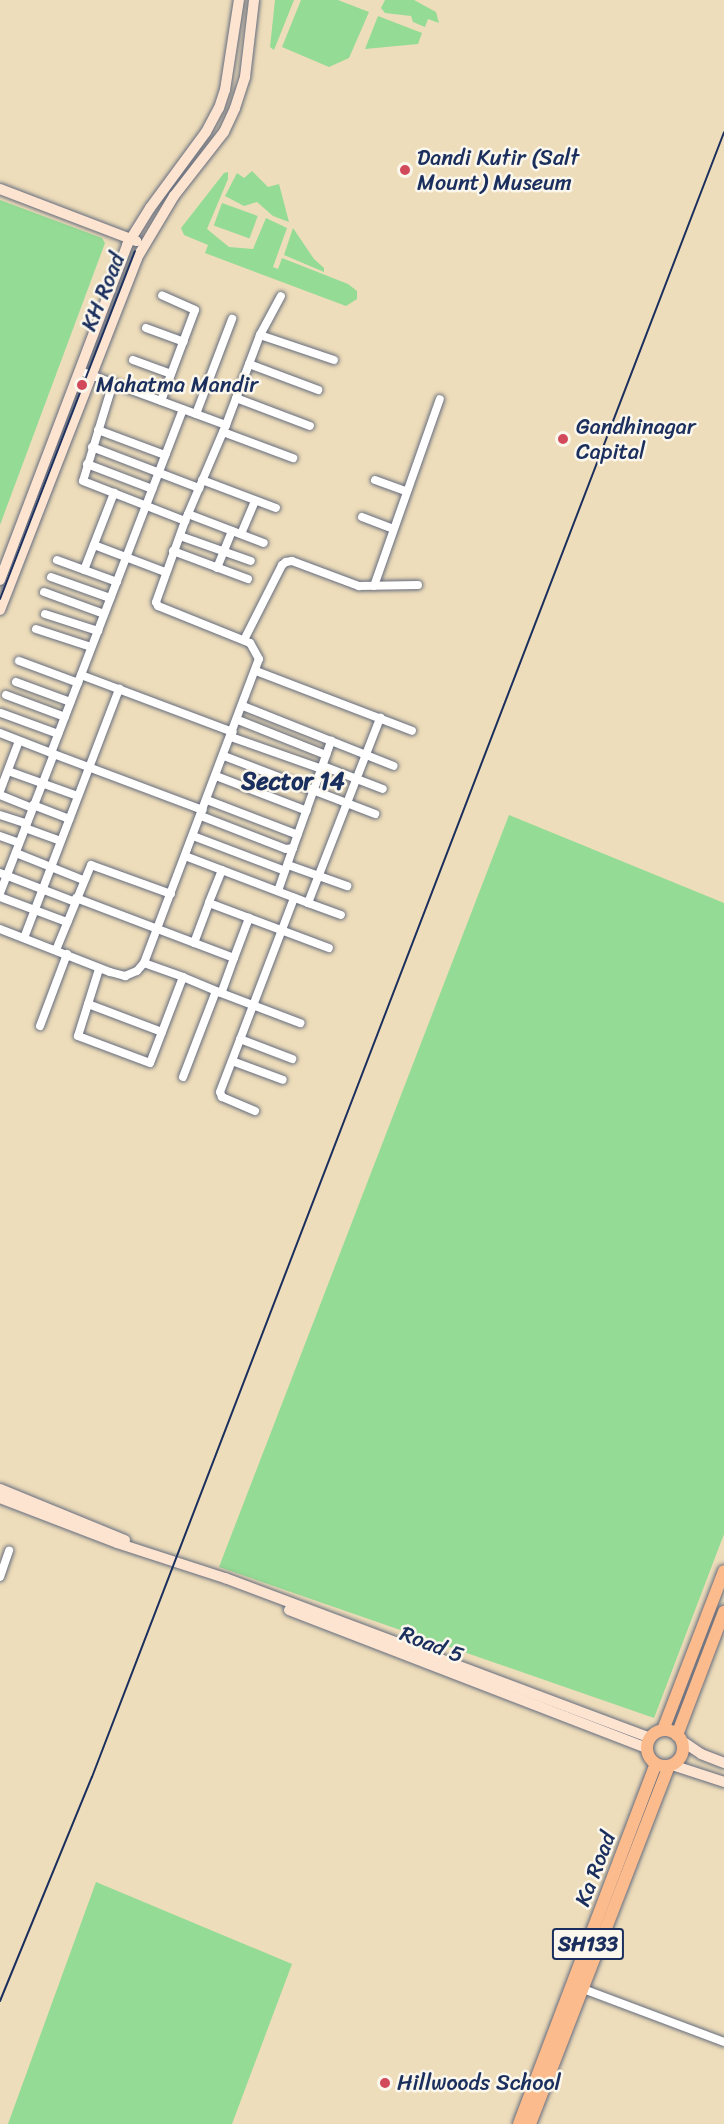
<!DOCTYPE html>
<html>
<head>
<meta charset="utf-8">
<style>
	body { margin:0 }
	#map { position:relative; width:724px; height:2124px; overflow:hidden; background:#eeddba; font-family:Sriracha,sans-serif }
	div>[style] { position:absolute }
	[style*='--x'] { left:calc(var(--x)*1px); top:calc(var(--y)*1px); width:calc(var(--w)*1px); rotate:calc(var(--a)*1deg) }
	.green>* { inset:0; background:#94db95; transform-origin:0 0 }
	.roads { filter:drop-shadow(0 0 2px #656c7e) drop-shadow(0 0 2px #656c7e) }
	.street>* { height:8px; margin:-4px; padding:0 4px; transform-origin:4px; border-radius:4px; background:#fff }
	.secondary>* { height:10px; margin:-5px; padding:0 5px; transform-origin:5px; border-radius:5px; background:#fde4d1 }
	.primary>* { height:12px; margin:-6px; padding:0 6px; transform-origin:6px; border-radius:6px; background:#fbbb8c }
	.primary>.ring { margin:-6px; padding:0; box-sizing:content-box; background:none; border:12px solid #fbbb8c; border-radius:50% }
	.rail>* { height:2px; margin:-1px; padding:0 1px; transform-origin:1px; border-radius:1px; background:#1b2f5e }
	.dots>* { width:16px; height:16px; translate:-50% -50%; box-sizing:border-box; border:3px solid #fbf7ec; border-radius:50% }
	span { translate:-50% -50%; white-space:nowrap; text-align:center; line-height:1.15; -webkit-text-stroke:5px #fbf7ec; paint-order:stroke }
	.shield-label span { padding:2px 4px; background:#fbf7ec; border:2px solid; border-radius:4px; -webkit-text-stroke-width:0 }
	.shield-label { font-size:21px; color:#1b2f5e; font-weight:700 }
	.poi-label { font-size:22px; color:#1b2f5e }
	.left { translate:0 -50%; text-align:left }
	.street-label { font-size:22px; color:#1b2f5e }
	.neighbourhood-label { font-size:24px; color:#1b2f5e; font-weight:700 }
</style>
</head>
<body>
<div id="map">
	<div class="green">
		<div style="clip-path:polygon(275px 0,294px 0,274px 50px,270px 47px)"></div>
		<div style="clip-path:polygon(301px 0,338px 0,369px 12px,349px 58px,329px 67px,282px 47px)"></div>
		<div style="clip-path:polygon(385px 0,414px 0,436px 12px,439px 23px,428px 19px,425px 27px,413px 22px,411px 16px,385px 13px,381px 8px)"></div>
		<div style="clip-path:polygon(378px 16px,422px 33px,418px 44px,365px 49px)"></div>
		<div style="clip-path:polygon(252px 171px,268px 187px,279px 184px,289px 222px,273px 216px,257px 202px,244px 206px,225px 196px,237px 173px,244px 178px)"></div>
		<div style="clip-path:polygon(228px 172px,228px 179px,207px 229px,229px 247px,253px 249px,266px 218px,287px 228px,273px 267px,278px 269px,282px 258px,348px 284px,357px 291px,357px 299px,346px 306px,205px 253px,208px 245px,184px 235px,181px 228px,224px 173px)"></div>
		<div style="clip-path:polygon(0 200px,102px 238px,105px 243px,0 525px)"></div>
		<div style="left:222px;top:203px;width:38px;height:24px;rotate:20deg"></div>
		<div style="clip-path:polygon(293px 228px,314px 259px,324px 268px,324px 272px,284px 255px)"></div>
		<div style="clip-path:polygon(509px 815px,724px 903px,724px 1534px,654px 1718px,219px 1567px)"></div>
		<div style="clip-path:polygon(96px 1882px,292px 1964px,232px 2124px,8px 2124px)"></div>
	</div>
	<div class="roads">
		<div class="street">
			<div style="--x:146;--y:328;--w:40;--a:20.2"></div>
			<div style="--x:260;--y:335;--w:44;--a:-61.7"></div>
			<div style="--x:133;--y:360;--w:40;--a:20.2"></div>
			<div style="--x:249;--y:364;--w:74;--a:20.6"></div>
			<div style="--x:113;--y:383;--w:102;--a:107"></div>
			<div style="--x:83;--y:481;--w:110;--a:21.4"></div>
			<div style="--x:236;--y:398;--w:79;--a:20.7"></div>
			<div style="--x:161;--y:401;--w:97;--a:-69.5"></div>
			<div style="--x:195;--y:310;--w:36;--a:-156"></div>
			<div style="--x:196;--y:414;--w:102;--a:-69.2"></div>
			<div style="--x:226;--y:425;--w:96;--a:-69.3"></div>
			<div style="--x:260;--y:335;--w:78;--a:18.7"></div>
			<div style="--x:98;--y:430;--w:72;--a:20.5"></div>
			<div style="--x:223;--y:432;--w:75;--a:20.4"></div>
			<div style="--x:92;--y:447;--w:115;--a:21"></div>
			<div style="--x:87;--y:464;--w:70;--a:21"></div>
			<div style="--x:202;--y:480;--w:79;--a:20.7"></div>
			<div style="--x:375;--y:480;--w:33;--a:20"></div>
			<div style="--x:188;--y:514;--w:81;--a:20.9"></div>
			<div style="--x:362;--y:517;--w:33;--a:21"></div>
			<div style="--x:241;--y:534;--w:36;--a:-67"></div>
			<div style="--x:180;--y:536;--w:75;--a:19.4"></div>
			<div style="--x:94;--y:545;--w:76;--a:20.8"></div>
			<div style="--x:173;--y:551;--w:80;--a:20.5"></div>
			<div style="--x:57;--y:560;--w:64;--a:20.1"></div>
			<div style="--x:217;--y:568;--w:40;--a:-68"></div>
			<div style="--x:84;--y:570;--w:83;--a:-68.7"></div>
			<div style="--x:51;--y:577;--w:63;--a:19.6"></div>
			<div style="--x:374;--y:586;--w:198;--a:-70.6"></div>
			<div style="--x:44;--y:592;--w:64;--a:20.1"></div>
			<div style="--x:45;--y:614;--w:56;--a:17.8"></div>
			<div style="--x:36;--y:629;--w:58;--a:18.1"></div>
			<div style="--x:244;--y:640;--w:84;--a:-63.1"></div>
			<div style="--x:282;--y:565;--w:5;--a:-37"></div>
			<div style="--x:286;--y:562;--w:6;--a:-9"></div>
			<div style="--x:292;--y:561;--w:72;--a:20.5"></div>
			<div style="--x:359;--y:586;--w:59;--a:-1"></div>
			<div style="--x:19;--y:661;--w:63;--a:20.4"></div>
			<div style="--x:256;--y:671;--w:167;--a:21"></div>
			<div style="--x:81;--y:675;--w:162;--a:20.6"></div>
			<div style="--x:16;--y:682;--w:58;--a:20.3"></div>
			<div style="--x:6;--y:695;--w:63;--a:20.4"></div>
			<div style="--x:243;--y:706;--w:162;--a:21.7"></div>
			<div style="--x:1;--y:713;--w:61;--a:20.2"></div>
			<div style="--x:238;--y:720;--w:95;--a:21.7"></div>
			<div style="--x:0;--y:733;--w:55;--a:21.4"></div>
			<div style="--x:51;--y:753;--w:368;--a:-69"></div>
			<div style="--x:231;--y:737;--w:96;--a:19.4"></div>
			<div style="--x:51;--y:753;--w:162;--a:20.6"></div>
			<div style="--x:224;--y:756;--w:162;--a:21"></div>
			<div style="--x:323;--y:766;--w:64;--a:21"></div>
			<div style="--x:8;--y:771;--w:74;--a:19.7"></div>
			<div style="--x:216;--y:776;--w:97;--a:21"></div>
			<div style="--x:0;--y:791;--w:53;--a:-69.2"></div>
			<div style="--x:0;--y:795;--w:35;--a:22"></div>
			<div style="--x:207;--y:800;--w:97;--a:21"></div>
			<div style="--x:33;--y:805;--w:39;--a:21"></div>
			<div style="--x:0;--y:815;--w:28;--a:18"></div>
			<div style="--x:201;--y:816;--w:91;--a:21.2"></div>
			<div style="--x:286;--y:849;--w:7;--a:-8"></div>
			<div style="--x:293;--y:848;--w:114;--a:-70.4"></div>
			<div style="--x:25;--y:828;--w:38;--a:20"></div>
			<div style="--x:0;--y:836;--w:20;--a:20"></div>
			<div style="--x:193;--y:836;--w:98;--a:20.8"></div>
			<div style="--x:16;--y:853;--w:72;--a:21.9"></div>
			<div style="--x:185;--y:856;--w:132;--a:20.9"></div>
			<div style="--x:308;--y:903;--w:199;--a:-68.7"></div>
			<div style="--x:288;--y:865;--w:63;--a:19.6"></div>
			<div style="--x:222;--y:870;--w:35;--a:112"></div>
			<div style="--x:209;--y:903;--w:128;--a:20.6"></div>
			<div style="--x:0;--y:873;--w:80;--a:21.1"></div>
			<div style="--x:278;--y:891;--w:46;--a:-70.8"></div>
			<div style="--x:0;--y:893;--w:149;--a:-68.8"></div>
			<div style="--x:0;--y:897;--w:72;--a:20.5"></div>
			<div style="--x:76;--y:898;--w:169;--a:20.8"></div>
			<div style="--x:234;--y:958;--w:37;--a:110"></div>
			<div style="--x:221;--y:993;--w:41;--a:-157.2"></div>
			<div style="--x:308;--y:903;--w:35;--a:20"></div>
			<div style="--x:0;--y:929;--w:118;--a:21.4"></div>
			<div style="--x:110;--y:972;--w:16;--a:15"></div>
			<div style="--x:125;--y:976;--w:13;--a:-23"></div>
			<div style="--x:137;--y:971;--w:11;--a:-49"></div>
			<div style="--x:144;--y:963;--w:325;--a:-69.3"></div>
			<div style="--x:259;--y:659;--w:18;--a:-119"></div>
			<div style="--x:250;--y:643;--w:99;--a:-158.1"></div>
			<div style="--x:158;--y:606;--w:4;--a:-117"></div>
			<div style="--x:156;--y:602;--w:86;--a:-70.3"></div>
			<div style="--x:185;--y:521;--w:104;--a:-66.9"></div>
			<div style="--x:226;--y:425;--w:156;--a:-159.7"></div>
			<div style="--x:24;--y:938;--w:267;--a:-69.1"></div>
			<div style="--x:194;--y:943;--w:43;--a:-69.4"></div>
			<div style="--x:56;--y:950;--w:92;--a:-67.6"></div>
			<div style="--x:91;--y:865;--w:85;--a:19.9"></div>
			<div style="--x:234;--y:958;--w:43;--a:-69.4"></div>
			<div style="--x:144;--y:963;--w:41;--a:19.7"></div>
			<div style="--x:183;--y:977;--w:59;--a:110.9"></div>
			<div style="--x:221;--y:993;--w:85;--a:20.8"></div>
			<div style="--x:88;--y:1004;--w:79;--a:20.7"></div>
			<div style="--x:162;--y:1032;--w:33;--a:111"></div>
			<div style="--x:150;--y:1063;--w:77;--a:-159.4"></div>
			<div style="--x:78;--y:1036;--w:70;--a:-72.6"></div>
			<div style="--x:40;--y:1026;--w:77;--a:-69.4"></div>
			<div style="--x:240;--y:1039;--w:56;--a:21"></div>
			<div style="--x:232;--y:1061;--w:54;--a:20.4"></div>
			<div style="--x:183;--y:1077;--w:92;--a:-69"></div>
			<div style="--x:255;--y:1111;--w:36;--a:-157"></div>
			<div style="--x:222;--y:1097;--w:5;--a:-112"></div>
			<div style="--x:220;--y:1092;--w:208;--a:-69.1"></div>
			<div style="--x:0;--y:1577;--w:28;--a:-71"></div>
			<div style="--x:583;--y:1989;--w:151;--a:20.6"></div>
		</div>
		<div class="secondary">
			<div style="--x:0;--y:189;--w:146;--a:20.9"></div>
			<div style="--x:0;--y:580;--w:358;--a:-69.2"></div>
			<div style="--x:127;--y:245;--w:44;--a:-58.1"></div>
			<div style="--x:150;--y:208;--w:94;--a:-53.6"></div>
			<div style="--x:206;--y:132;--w:27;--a:-62"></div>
			<div style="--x:219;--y:108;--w:19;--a:-72"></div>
			<div style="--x:225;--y:90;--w:91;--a:-81.2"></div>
			<div style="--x:0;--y:610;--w:378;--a:-68.7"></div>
			<div style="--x:137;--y:258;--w:72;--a:-59.2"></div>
			<div style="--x:174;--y:196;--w:81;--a:-52"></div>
			<div style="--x:224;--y:132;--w:26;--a:-65"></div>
			<div style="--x:235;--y:108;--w:33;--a:-72"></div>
			<div style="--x:245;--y:77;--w:78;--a:-83.3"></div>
			<div style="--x:0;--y:1489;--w:135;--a:22.2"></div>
			<div style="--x:0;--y:1498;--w:125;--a:21"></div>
			<div style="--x:117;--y:1543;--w:114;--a:18"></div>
			<div style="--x:225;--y:1578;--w:455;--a:20.6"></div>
			<div style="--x:289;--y:1610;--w:384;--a:21.1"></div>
			<div style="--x:682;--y:1741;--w:23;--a:34"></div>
			<div style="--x:701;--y:1754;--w:25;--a:21"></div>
			<div style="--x:672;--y:1765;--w:55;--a:18.1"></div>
		</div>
		<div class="primary">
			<div class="ring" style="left:647px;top:1730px;width:24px;height:24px"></div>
			<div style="--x:663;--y:1730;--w:170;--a:-69"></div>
			<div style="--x:677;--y:1735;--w:132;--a:-69.1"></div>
			<div style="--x:519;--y:2124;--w:385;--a:-69.2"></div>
			<div style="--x:530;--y:2124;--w:384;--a:-68.8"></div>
		</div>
	</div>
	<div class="rail">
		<div style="--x:0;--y:599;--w:373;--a:-68.8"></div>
		<div style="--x:0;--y:2001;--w:242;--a:-67.7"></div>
		<div style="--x:92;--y:1777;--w:1762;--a:-68.98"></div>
	</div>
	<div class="dots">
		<div style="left:405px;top:170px;background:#d1495b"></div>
		<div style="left:82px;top:385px;background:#d1495b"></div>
		<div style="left:563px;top:439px;background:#d1495b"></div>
		<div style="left:385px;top:2083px;background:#d1495b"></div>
	</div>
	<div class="shield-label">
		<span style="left:588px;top:1944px">SH133</span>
	</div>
	<div class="poi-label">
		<span class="left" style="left:417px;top:170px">Dandi Kutir (Salt<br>Mount) Museum</span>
		<span class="left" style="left:96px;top:385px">Mahatma Mandir</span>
		<span class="left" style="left:576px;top:439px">Gandhinagar<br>Capital</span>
		<span class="left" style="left:397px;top:2083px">Hillwoods School</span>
	</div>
	<div class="street-label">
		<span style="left:103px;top:292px;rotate:-68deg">KH Road</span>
		<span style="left:432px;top:1644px;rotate:21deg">Road 5</span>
		<span style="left:595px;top:1869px;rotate:-69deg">Ka Road</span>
	</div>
	<div class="neighbourhood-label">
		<span style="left:293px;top:782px">Sector 14</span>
	</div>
</div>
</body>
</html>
